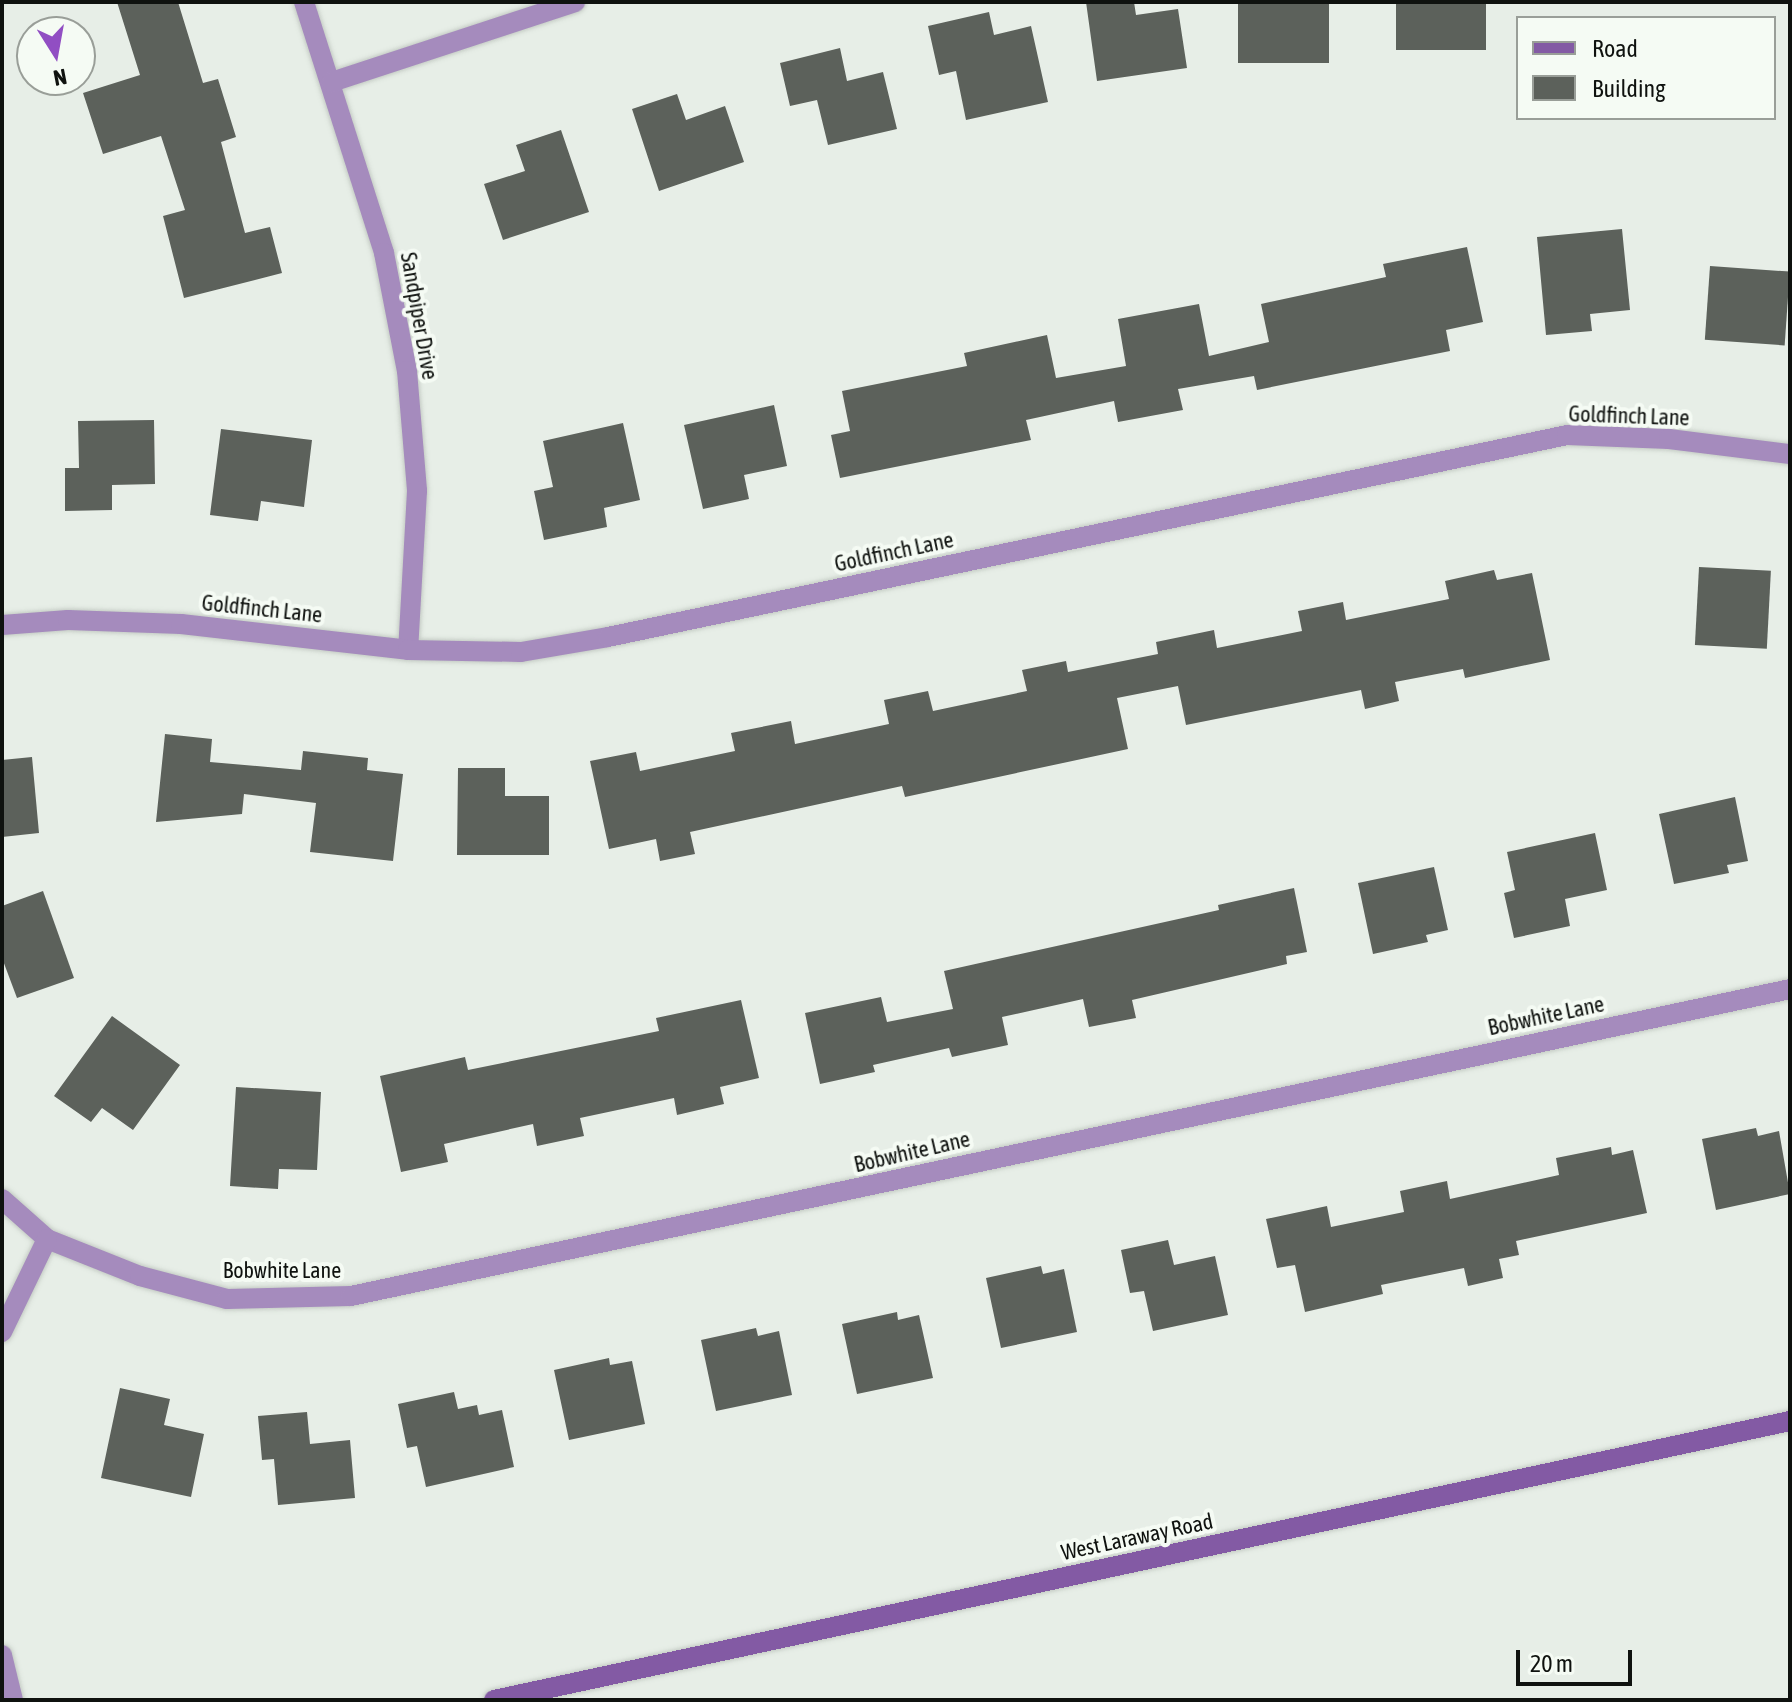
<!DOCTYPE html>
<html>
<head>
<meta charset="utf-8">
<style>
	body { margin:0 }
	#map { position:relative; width:1792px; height:1702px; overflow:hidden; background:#e7eee7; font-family:"Asap Condensed",sans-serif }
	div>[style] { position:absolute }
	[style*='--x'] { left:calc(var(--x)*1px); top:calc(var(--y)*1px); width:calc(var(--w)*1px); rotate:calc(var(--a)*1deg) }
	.building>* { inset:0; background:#5c615b; transform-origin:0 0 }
	.roads { filter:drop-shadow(0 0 2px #c4cbc4) drop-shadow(0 0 2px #c4cbc4) }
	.street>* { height:20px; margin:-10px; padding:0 10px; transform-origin:10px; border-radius:10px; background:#a58bbd }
	.secondary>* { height:20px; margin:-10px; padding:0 10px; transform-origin:10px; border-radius:10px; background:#835aa4 }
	span { translate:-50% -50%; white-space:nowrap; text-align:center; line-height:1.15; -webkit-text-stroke:8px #f5fbf4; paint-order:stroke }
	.street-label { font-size:22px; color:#0f120f }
	.frame { position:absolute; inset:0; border:4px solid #0f120f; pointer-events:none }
	.legend { position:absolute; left:1516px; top:16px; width:260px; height:104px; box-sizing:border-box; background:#f5fbf4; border:2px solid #999e98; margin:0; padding:10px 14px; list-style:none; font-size:24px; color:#0f120f }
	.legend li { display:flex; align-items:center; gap:16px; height:40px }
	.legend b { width:40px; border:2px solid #999e98 }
	.north { position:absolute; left:16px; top:16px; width:80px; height:80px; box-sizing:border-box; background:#f5fbf4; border:2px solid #999e98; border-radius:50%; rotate:169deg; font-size:22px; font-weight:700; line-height:32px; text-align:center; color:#0f120f }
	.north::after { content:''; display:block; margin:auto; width:28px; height:36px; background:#914ec3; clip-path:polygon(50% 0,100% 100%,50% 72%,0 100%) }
	.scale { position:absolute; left:1516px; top:1650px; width:116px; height:36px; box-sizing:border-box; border:4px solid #0f120f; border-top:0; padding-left:10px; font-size:24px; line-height:28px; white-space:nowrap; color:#0f120f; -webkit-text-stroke:6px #f5fbf4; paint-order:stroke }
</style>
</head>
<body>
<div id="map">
	<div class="building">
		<div style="clip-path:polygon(117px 2px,178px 2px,203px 83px,218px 79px,236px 137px,221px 142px,245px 233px,270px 227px,282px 273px,184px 298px,163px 216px,185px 210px,161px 136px,103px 154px,83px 93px,140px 75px)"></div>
		<div style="clip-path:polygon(1086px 2px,1134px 2px,1136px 15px,1178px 9px,1187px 68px,1097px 81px)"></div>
		<div style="left:1238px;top:2px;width:91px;height:61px"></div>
		<div style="left:1396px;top:2px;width:90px;height:48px"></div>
		<div style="clip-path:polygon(989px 12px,994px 35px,1031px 26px,1048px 102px,966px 120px,956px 71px,939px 75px,928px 26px)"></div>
		<div style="clip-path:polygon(840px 48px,847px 81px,883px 72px,897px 129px,828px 145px,817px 100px,790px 106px,780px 63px)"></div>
		<div style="clip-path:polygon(677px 94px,686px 120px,725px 106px,744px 162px,659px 191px,632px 109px)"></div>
		<div style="clip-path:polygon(561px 130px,589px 212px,503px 240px,484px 184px,525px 171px,516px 145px)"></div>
		<div style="clip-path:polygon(1622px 229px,1630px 310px,1590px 314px,1592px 331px,1546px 335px,1537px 237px)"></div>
		<div style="clip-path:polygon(1467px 247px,1483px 322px,1446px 330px,1450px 351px,1257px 390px,1254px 376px,1178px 389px,1183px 410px,1118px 422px,1114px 401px,1026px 420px,1031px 440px,840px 478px,831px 435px,850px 431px,842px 391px,967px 366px,964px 353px,1047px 335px,1056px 378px,1126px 366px,1118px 319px,1199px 304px,1209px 356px,1269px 342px,1261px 304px,1386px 277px,1383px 264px)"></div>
		<div style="left:1710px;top:266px;width:80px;height:74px;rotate:4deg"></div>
		<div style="clip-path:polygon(774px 405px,787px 466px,744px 475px,749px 499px,703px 509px,684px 425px)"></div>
		<div style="clip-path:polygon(154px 420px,155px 484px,112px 485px,112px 510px,65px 511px,65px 468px,79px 468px,78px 421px)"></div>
		<div style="clip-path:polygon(623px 423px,640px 500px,604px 508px,607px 527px,544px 540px,534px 491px,553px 487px,543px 441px)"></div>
		<div style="clip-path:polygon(221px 429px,312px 440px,304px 507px,261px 501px,258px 521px,210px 515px)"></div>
		<div style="left:1699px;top:567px;width:72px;height:78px;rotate:3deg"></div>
		<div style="clip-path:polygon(1494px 570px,1497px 580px,1532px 573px,1550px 660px,1465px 678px,1463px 669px,1395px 682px,1399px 701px,1365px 709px,1361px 690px,1186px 725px,1178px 686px,1117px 698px,1128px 749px,905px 797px,902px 786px,690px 832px,695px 854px,660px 861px,656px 839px,609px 849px,590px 761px,636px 752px,640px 771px,735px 751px,731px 733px,791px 721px,795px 744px,889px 724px,884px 700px,928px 691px,933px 711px,1027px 691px,1022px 670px,1066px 661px,1068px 672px,1158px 654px,1156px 642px,1214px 630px,1217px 648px,1302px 631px,1298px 611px,1343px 602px,1346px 620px,1449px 599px,1445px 581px)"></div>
		<div style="clip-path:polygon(165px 734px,212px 739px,210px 762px,301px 770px,303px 751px,368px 758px,367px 770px,403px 774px,393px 861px,310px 852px,316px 803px,244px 794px,242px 814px,156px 822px)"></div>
		<div style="clip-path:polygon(32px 757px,39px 833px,2px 837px,2px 760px)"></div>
		<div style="clip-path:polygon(458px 768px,505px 768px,505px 796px,549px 796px,549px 855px,457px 855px)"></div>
		<div style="clip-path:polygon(1735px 797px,1748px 861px,1727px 865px,1729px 873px,1674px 884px,1659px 814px)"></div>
		<div style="clip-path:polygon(1595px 833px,1607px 890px,1565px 899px,1570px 926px,1514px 938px,1504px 893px,1515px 890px,1507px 852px)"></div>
		<div style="clip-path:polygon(1434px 867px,1448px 930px,1426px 935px,1428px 942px,1373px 954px,1358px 883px)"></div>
		<div style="clip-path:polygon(1294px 888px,1307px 952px,1286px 956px,1287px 964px,1132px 1000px,1136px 1018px,1089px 1027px,1083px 999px,1002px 1017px,1008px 1045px,952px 1057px,949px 1048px,873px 1065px,875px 1072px,820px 1084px,805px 1013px,881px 997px,887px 1022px,953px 1009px,944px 971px,1219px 910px,1218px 905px)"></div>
		<div style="clip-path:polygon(43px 891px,74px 978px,17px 998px,2px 958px,2px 906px)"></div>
		<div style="clip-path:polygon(741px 1000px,759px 1078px,720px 1087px,724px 1104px,677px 1115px,674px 1098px,580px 1118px,584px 1136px,537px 1146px,533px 1124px,444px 1144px,448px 1162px,401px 1172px,380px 1076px,465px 1057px,468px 1070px,659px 1031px,656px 1018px)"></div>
		<div style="clip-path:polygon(112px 1016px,180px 1065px,133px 1130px,102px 1108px,91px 1122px,54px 1096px)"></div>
		<div style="clip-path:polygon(236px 1087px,321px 1092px,317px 1170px,279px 1169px,278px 1189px,230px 1186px)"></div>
		<div style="clip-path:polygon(1756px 1128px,1758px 1136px,1779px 1131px,1790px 1194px,1716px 1210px,1702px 1139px)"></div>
		<div style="clip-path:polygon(1611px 1147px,1612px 1155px,1633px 1150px,1647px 1213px,1516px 1241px,1519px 1255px,1499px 1259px,1503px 1278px,1468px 1286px,1464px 1268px,1381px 1285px,1383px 1294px,1305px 1312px,1295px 1265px,1277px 1268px,1266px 1219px,1327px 1206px,1331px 1227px,1404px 1212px,1400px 1191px,1447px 1181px,1450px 1199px,1559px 1175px,1556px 1158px)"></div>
		<div style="clip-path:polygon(1168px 1240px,1174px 1265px,1215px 1256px,1228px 1315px,1153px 1331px,1144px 1291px,1130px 1293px,1121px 1250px)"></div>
		<div style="clip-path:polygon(1041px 1266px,1043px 1274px,1064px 1269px,1077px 1332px,1001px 1348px,986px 1278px)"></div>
		<div style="clip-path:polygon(897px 1312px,898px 1320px,919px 1315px,933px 1378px,857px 1394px,842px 1324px)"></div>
		<div style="clip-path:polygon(756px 1328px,758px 1336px,779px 1331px,792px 1395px,716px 1411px,701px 1340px)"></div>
		<div style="clip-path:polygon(609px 1358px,610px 1365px,632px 1361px,645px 1424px,569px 1440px,554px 1370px)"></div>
		<div style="clip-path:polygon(120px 1388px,170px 1399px,164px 1425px,204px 1434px,191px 1497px,101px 1478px)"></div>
		<div style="clip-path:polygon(454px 1392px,458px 1409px,477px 1405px,479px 1415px,502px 1410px,514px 1467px,426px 1487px,417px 1446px,407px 1448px,398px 1404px)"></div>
		<div style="clip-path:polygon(307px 1412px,310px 1444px,350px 1440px,355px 1498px,278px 1505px,274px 1459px,262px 1460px,258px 1416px)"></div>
	</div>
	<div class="roads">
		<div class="street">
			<div style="--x:304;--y:2;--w:263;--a:72.3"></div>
			<div style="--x:384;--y:253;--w:120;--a:79"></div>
			<div style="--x:407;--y:371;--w:120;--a:85.2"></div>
			<div style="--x:417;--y:491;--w:159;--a:93.2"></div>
			<div style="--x:332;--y:82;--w:256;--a:-18.2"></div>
			<div style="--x:2;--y:625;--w:66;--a:-4.3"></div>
			<div style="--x:68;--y:620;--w:113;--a:2"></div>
			<div style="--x:181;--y:624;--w:228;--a:6.5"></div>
			<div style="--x:408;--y:650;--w:113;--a:1"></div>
			<div style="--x:521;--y:652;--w:88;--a:-9.8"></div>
			<div style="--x:608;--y:637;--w:980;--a:-11.89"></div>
			<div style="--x:1567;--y:435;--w:102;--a:2.2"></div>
			<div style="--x:1669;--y:439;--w:122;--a:7.1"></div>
			<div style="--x:2;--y:1199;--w:60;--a:41.6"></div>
			<div style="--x:47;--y:1239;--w:100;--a:21.7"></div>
			<div style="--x:140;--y:1276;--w:90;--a:14.8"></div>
			<div style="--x:227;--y:1299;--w:124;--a:-1.4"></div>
			<div style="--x:351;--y:1296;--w:1471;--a:-12.04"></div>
			<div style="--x:2;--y:1332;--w:103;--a:-64.2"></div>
			<div style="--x:2;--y:1655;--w:46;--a:76.3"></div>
		</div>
		<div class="secondary">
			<div style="--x:494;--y:1700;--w:1326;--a:-12.15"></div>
		</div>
	</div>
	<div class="street-label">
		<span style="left:419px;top:316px;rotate:80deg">Sandpiper Drive</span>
		<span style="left:1629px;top:416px;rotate:2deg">Goldfinch Lane</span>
		<span style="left:894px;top:552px;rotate:-12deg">Goldfinch Lane</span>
		<span style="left:262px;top:609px;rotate:6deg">Goldfinch Lane</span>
		<span style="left:1546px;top:1016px;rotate:-12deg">Bobwhite Lane</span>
		<span style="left:912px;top:1152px;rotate:-13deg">Bobwhite Lane</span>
		<span style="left:282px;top:1271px">Bobwhite Lane</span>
		<span style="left:1137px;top:1537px;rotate:-12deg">West Laraway Road</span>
	</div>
	<div class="frame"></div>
	<ul class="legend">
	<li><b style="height:10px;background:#835aa4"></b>Road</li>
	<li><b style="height:22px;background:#5c615b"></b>Building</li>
	</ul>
	<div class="north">N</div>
	<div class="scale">20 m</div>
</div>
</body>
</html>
